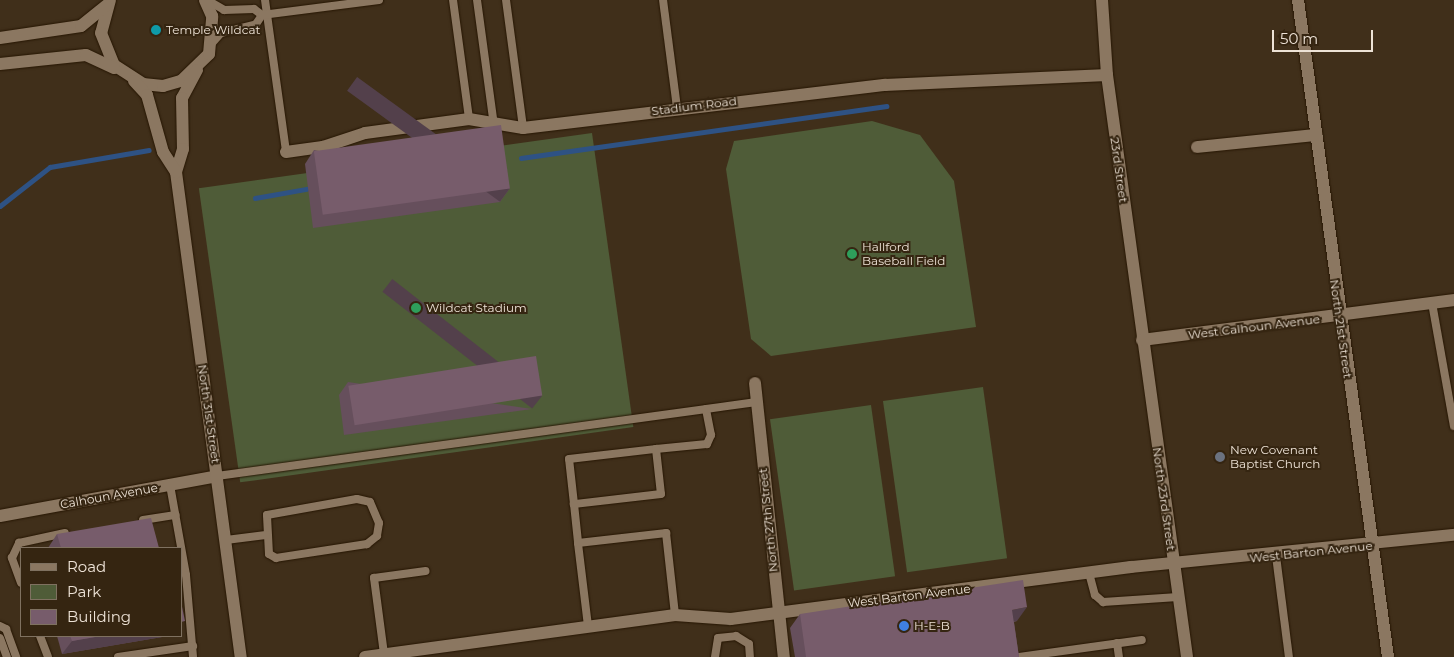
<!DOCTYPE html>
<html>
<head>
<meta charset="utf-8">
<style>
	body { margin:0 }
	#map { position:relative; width:1454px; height:657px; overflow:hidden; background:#402f1a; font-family:Montserrat,sans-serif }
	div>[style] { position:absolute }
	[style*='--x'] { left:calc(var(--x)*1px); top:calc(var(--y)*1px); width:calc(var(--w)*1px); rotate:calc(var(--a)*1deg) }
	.green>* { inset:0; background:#4f5c38; transform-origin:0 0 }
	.stream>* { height:4.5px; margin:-2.25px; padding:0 2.25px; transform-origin:2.25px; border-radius:2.25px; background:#2e5284 }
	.roads { filter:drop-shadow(0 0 1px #261603) drop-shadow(0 0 1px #261603) }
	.service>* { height:8px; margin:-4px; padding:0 4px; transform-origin:4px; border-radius:4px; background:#8b7761 }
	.minor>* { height:12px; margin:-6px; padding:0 6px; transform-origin:6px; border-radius:6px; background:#8b7761 }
	.tertiary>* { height:12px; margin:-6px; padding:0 6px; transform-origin:6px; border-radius:6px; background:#8b7761 }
	.wall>* { inset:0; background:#664f5c }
	.shaded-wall>* { inset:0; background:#53404b; transform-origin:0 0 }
	.building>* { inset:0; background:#775c6b; transform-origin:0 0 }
	.dots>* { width:14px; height:14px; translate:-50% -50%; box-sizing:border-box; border:2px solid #352511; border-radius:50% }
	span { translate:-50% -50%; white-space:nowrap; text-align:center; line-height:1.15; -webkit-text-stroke:4px #352511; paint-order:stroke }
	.poi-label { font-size:12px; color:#ede2d6 }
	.left { translate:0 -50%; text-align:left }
	.street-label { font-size:12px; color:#ede2d6 }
	.legend { position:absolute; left:20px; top:547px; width:162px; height:90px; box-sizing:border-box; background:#352511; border:1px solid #7f7160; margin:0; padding:6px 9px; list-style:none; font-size:15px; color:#ede2d6 }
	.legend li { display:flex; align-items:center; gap:10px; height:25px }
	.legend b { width:25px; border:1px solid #7f7160 }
	.scale { position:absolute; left:1272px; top:30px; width:101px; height:22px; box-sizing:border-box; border:2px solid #ede2d6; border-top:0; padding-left:6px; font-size:15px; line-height:18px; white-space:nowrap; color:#ede2d6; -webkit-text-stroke:4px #352511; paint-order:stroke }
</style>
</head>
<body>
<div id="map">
	<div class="green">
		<div style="clip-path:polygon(872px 121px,920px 135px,954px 181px,976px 327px,771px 356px,751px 339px,726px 169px,734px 141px)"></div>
		<div style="left:592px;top:133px;width:297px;height:397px;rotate:82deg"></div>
		<div style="left:983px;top:387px;width:173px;height:101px;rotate:82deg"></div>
		<div style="left:871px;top:405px;width:173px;height:102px;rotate:82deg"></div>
	</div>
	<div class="stream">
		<div style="--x:521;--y:158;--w:369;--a:-8.1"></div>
		<div style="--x:255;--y:198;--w:52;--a:-10"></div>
		<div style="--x:0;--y:206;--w:63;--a:-38"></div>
		<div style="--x:50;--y:167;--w:100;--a:-9.7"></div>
	</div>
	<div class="roads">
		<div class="service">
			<div style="--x:207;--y:0;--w:20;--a:30"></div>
			<div style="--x:224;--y:10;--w:30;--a:-2"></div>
			<div style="--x:254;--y:9;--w:10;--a:37"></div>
			<div style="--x:265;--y:0;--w:153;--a:82.1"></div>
			<div style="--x:453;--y:0;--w:120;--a:82.3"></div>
			<div style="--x:477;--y:0;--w:127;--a:82.3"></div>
			<div style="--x:506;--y:0;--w:129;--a:82.4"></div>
			<div style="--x:663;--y:0;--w:109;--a:82.6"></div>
			<div style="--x:212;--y:43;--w:13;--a:-48"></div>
			<div style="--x:221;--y:33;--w:36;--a:-14"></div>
			<div style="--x:256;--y:24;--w:11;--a:-56"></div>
			<div style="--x:262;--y:15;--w:118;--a:-7.3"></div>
			<div style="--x:1432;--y:303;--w:125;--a:79.9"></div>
			<div style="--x:656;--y:449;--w:51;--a:-5.6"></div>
			<div style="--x:707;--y:444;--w:10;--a:-66"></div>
			<div style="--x:711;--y:435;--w:26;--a:-101"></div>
			<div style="--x:706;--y:409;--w:51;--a:-7.8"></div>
			<div style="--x:217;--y:476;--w:494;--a:-7.8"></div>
			<div style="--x:170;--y:485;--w:91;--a:79.9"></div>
			<div style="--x:186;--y:575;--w:82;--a:85.1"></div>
			<div style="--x:357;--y:499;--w:13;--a:13"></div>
			<div style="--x:370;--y:502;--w:23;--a:67"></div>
			<div style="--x:379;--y:523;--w:13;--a:99"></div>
			<div style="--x:377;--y:536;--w:13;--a:141"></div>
			<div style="--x:367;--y:544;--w:92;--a:171.3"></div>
			<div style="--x:276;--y:558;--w:8;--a:-150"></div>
			<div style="--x:269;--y:554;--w:39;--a:-93"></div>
			<div style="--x:267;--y:515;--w:91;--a:-10.1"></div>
			<div style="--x:574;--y:504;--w:45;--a:-96.3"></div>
			<div style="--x:569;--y:459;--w:88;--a:-6.6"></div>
			<div style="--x:656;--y:449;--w:45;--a:83.7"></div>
			<div style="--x:661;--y:494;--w:88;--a:173.4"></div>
			<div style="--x:574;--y:504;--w:39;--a:84"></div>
			<div style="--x:143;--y:520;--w:33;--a:-9"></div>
			<div style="--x:226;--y:540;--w:40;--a:-7.1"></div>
			<div style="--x:1276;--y:556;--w:102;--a:82.7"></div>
			<div style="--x:1089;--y:573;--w:23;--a:75"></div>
			<div style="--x:1095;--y:595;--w:11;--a:41"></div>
			<div style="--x:1103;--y:602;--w:75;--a:-3.8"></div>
			<div style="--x:21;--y:583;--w:27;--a:-110"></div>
			<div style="--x:12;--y:558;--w:17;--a:-65"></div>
			<div style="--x:19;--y:543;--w:47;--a:-12.3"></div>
			<div style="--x:0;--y:626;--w:7;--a:27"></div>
			<div style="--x:6;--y:629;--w:30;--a:70"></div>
			<div style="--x:588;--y:626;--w:84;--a:-96.9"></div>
			<div style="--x:578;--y:543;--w:89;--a:-6.5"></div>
			<div style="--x:666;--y:533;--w:82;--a:83.7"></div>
			<div style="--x:40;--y:636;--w:22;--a:69"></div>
			<div style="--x:0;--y:638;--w:20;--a:70"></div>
			<div style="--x:1117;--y:643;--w:14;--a:82"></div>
			<div style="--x:384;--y:654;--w:77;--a:-97.5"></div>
			<div style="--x:374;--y:578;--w:52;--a:-7.7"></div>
			<div style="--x:118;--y:657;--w:76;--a:-8.3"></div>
			<div style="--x:715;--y:657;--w:19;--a:-81"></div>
			<div style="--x:718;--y:638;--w:18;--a:-6"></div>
			<div style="--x:736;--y:636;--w:15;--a:32"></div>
			<div style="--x:749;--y:644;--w:13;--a:86"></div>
			<div style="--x:1019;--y:657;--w:124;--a:-7.9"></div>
		</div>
		<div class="minor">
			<div style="--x:1102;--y:0;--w:75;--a:86.2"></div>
			<div style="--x:1107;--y:75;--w:587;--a:82.17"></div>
			<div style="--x:1298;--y:0;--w:663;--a:82.2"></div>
			<div style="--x:1197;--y:147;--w:120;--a:-5.8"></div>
			<div style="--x:286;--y:152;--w:37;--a:-8"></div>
			<div style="--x:323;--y:147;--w:44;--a:-18.4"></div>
			<div style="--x:365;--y:133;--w:105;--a:-7.7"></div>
			<div style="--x:469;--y:119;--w:55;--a:9.5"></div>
			<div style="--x:523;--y:128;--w:365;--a:-6.8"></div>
			<div style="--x:885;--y:85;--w:222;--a:-2.6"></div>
			<div style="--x:1142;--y:340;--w:315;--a:-7.3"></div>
			<div style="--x:755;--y:383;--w:276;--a:84"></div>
			<div style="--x:0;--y:516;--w:221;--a:-10.4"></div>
			<div style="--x:365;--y:657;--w:313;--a:-7.7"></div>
			<div style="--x:675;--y:615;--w:56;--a:4.1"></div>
			<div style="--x:731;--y:619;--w:403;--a:-7.4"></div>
			<div style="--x:1131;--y:567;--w:325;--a:-5.7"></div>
		</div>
		<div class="tertiary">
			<div style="--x:110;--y:0;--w:34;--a:105"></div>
			<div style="--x:101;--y:33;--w:35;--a:68"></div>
			<div style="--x:114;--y:65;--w:35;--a:33"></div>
			<div style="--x:143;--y:84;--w:20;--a:6"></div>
			<div style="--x:163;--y:86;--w:19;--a:-16"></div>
			<div style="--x:181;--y:81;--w:39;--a:-44"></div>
			<div style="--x:209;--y:54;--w:38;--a:-85"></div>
			<div style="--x:212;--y:16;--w:17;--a:-114"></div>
			<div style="--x:0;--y:38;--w:82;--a:-8.4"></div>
			<div style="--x:81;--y:26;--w:32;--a:-39"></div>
			<div style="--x:0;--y:64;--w:86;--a:-6"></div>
			<div style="--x:86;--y:55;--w:31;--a:25"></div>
			<div style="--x:197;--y:70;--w:32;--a:118"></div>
			<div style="--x:182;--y:98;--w:51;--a:88.9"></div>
			<div style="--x:183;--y:149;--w:24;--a:107"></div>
			<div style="--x:176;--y:172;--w:489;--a:82.4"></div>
			<div style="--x:134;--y:81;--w:19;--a:47"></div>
			<div style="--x:147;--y:95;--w:59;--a:74.3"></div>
			<div style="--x:163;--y:152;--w:24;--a:57"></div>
		</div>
	</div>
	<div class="wall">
		<div style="clip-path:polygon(314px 150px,510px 188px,500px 202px,313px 228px,305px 164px)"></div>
		<div style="clip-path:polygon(348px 382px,532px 409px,344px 435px,339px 395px)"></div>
		<div style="clip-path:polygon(57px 534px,159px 548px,48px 548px)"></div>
		<div style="clip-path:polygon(800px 614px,1017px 621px,1014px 622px,1019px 657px,795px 657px,790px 628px)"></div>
		<div style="clip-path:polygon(57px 636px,168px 636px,62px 654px)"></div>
	</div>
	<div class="shaded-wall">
		<div style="left:510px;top:188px;width:17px;height:189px;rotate:126deg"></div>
		<div style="left:542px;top:396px;width:16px;height:190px;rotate:128deg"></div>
		<div style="clip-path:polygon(1027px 607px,1017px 621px,1002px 623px,1012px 610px)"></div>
		<div style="clip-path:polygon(101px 636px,168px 636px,62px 654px,72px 641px)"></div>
	</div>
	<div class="building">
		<div style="left:501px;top:125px;width:64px;height:189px;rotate:82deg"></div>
		<div style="left:536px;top:356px;width:40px;height:190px;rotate:81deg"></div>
		<div style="clip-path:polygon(151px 518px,159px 548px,61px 548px,57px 534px)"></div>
		<div style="clip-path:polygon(1023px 580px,1027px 607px,1012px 610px,1019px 657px,806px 657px,800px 614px)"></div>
		<div style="clip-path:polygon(181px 602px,185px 621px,181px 622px)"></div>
		<div style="clip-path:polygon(70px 636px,101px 636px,72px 641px)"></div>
	</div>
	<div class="dots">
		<div style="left:156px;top:30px;background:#0f9aa8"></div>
		<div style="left:852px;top:254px;background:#2e9e5b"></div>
		<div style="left:416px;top:308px;background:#2e9e5b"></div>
		<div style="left:1220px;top:457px;background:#6b7280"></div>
		<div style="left:904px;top:626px;background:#3f7fe0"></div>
	</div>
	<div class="poi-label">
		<span class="left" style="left:166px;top:30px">Temple Wildcat</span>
		<span class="left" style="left:862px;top:254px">Hallford<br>Baseball Field</span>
		<span class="left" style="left:426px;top:308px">Wildcat Stadium</span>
		<span class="left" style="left:1230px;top:457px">New Covenant<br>Baptist Church</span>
		<span class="left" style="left:914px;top:626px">H-E-B</span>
	</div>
	<div class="street-label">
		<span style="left:694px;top:106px;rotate:-7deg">Stadium Road</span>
		<span style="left:1119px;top:170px;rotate:82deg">23rd Street</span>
		<span style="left:1254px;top:327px;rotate:-7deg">West Calhoun Avenue</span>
		<span style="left:1341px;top:329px;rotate:82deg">North 21st Street</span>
		<span style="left:209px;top:414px;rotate:82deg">North 31st Street</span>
		<span style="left:109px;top:496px;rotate:-10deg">Calhoun Avenue</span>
		<span style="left:1164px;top:499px;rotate:82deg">North 23rd Street</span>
		<span style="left:768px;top:520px;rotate:-96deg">North 27th Street</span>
		<span style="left:1311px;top:552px;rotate:-6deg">West Barton Avenue</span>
		<span style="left:909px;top:596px;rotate:-7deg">West Barton Avenue</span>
	</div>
	<ul class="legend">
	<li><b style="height:6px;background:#8b7761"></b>Road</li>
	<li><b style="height:14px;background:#4f5c38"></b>Park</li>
	<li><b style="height:14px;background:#775c6b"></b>Building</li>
	</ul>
	<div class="scale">50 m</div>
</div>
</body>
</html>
